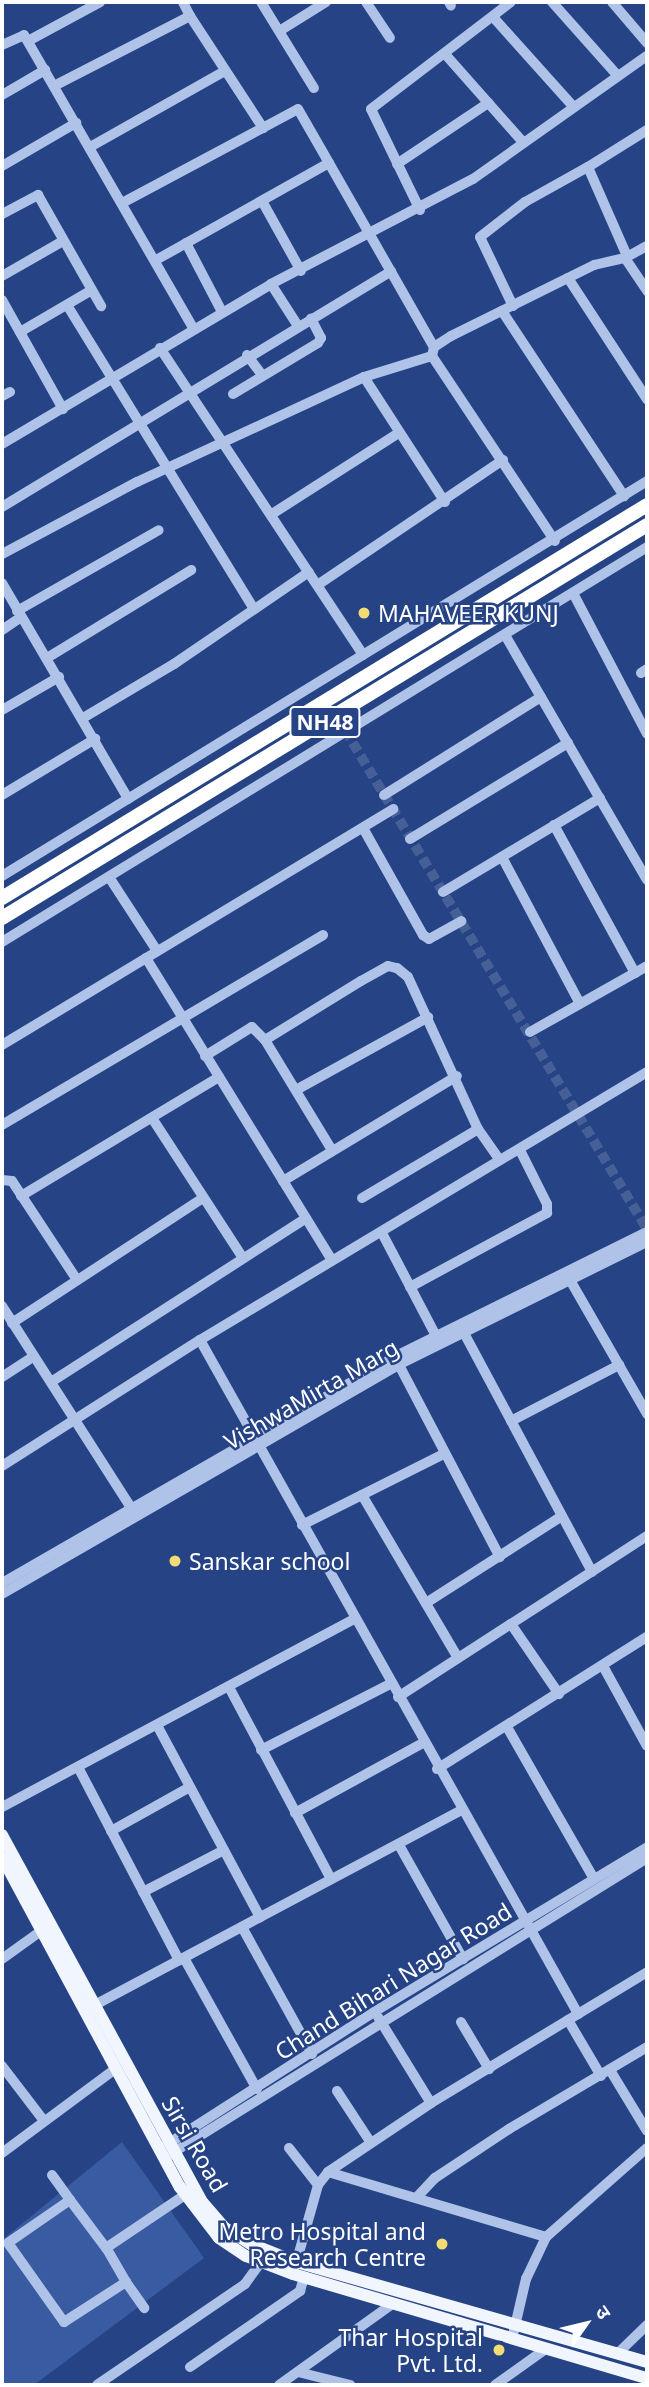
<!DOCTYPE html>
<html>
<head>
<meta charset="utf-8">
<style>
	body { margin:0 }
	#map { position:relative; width:649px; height:2387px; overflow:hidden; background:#254385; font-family:"Noto Sans","Noto Sans Devanagari",sans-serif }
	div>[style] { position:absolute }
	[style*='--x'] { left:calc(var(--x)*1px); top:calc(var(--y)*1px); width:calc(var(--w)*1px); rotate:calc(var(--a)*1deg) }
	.green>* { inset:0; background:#395ba2 }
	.minor-tunnel>* { height:10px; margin-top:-5px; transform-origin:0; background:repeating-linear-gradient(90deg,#465f97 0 10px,transparent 0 15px) }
	.minor>* { height:10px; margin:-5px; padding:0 5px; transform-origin:5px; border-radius:5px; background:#afc2e8 }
	.major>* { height:12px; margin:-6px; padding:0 6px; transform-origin:6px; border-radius:6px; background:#f1f5fe }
	.highway>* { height:14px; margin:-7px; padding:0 7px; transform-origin:7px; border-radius:7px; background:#fff }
	.dots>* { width:19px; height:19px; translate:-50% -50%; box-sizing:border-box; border:4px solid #254385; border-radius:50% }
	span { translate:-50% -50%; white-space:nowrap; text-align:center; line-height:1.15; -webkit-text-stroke:5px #254385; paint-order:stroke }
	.shield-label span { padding:2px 5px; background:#254385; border:2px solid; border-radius:5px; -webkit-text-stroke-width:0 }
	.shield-label { font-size:21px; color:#fff; font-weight:700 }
	.poi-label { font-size:23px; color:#fff }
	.left { translate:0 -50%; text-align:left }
	.right { translate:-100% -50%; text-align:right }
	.street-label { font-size:23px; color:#fff }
	.frame { position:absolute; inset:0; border:4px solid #fff; pointer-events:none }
	.north { position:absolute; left:551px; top:2289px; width:70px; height:70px; -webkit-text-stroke:5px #254385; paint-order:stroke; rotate:56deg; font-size:19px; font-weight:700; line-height:28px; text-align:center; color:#fff }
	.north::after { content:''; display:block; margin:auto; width:24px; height:32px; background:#fff; clip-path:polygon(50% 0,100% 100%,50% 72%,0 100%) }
</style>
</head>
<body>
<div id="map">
	<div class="green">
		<div style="clip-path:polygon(122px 2142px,204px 2258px,34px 2385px,2px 2385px,2px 2240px)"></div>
	</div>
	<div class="minor-tunnel">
		<div style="--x:345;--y:730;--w:583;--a:58.82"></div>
	</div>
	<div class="minor">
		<div style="--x:261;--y:2;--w:101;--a:58.4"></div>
		<div style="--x:366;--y:2;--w:43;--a:56.3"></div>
		<div style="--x:449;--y:2;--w:4;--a:63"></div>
		<div style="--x:552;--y:2;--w:98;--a:48.3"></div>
		<div style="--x:612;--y:2;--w:54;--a:49.5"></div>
		<div style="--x:190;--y:16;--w:134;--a:56.9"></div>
		<div style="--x:493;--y:17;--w:118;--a:48.1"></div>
		<div style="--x:281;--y:30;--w:53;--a:-31.9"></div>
		<div style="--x:28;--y:41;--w:82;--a:-28.4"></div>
		<div style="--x:2;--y:45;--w:24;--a:-24"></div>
		<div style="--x:24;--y:35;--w:338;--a:60"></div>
		<div style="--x:445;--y:54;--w:116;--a:48.5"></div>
		<div style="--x:54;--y:86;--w:153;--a:-27.2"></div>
		<div style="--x:190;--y:16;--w:16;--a:-117"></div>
		<div style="--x:2;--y:95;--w:50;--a:-30.2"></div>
		<div style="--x:90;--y:147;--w:155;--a:-29.4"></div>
		<div style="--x:397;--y:164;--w:110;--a:-33.8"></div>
		<div style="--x:2;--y:166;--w:86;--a:-30.2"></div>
		<div style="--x:262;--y:201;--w:80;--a:60.9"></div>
		<div style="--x:124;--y:202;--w:197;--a:-28.1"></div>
		<div style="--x:298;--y:109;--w:62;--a:60.1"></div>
		<div style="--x:420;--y:210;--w:112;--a:-115.9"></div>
		<div style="--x:371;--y:109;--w:176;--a:-37.4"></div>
		<div style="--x:2;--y:214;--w:41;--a:-27.8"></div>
		<div style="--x:38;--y:195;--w:128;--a:60.4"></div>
		<div style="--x:186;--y:243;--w:78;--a:62.4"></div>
		<div style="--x:627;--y:256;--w:97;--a:-113.7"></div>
		<div style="--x:588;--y:167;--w:70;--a:-32.1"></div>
		<div style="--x:625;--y:258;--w:40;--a:56"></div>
		<div style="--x:156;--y:260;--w:198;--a:-29.3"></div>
		<div style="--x:329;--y:163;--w:212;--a:60.3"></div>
		<div style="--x:2;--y:276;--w:70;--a:-29.8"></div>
		<div style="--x:568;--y:278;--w:145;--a:56.9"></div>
		<div style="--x:271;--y:284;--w:50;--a:57.3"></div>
		<div style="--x:2;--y:300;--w:125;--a:60.8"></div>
		<div style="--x:67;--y:305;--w:357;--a:58.4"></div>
		<div style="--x:513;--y:306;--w:76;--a:-115.6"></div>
		<div style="--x:480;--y:237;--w:57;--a:-37.9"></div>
		<div style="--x:525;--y:202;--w:72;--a:-29.1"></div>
		<div style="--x:502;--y:311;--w:222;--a:56.6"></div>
		<div style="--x:20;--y:332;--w:83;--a:-30.3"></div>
		<div style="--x:160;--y:348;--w:368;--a:56.5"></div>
		<div style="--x:247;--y:355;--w:26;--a:53"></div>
		<div style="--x:432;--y:356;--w:222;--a:56.4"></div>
		<div style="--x:364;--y:377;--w:149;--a:57.1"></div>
		<div style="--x:233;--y:394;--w:99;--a:-31"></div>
		<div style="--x:318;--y:343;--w:6;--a:-59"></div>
		<div style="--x:321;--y:338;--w:22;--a:-117"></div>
		<div style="--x:2;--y:396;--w:9;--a:-27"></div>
		<div style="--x:2;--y:444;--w:313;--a:-30.7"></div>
		<div style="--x:271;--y:284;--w:228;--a:-27.5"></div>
		<div style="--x:473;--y:179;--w:213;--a:-35.3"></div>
		<div style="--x:2;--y:507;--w:455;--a:-31.2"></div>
		<div style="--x:272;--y:514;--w:148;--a:-32.6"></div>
		<div style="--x:2;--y:554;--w:153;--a:-28.1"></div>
		<div style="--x:137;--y:482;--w:250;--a:-24.8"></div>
		<div style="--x:364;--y:377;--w:71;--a:-17.2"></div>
		<div style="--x:432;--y:356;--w:9;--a:-77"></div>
		<div style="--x:434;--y:347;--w:20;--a:-33"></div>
		<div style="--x:451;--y:336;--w:160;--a:-26.4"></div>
		<div style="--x:594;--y:265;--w:32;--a:-13"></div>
		<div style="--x:625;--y:258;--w:25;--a:-29"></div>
		<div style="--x:2;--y:583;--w:250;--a:59.7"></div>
		<div style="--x:319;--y:584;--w:222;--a:-34"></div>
		<div style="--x:573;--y:593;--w:159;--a:62.3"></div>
		<div style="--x:17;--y:611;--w:163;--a:-29.7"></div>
		<div style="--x:2;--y:630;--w:22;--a:-34"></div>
		<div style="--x:505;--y:635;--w:283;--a:59.9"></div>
		<div style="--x:47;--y:658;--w:169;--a:-31.4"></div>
		<div style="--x:641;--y:673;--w:7;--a:-34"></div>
		<div style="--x:2;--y:710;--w:66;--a:-30.1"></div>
		<div style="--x:83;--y:718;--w:106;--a:-30.7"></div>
		<div style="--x:174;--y:664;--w:163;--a:-34.3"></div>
		<div style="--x:2;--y:795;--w:109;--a:-31.1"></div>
		<div style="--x:384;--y:795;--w:185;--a:-32"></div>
		<div style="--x:554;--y:825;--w:169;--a:61.3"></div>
		<div style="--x:363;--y:828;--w:123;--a:60.7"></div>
		<div style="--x:423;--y:935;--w:7;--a:34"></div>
		<div style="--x:429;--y:939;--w:37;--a:-29"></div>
		<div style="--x:410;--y:839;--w:185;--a:-31.3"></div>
		<div style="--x:502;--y:857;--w:166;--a:62"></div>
		<div style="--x:2;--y:876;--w:756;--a:-31.48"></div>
		<div style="--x:109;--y:877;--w:88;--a:57"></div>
		<div style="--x:443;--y:892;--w:183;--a:-30.9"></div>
		<div style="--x:2;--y:942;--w:756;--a:-31.48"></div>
		<div style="--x:146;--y:958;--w:355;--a:58.4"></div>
		<div style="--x:530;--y:1032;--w:134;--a:-29.4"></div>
		<div style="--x:265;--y:1040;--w:113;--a:-31.6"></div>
		<div style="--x:361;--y:981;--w:31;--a:-29"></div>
		<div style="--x:388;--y:966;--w:9;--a:13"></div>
		<div style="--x:397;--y:968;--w:14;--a:39"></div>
		<div style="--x:408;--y:977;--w:167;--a:65.3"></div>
		<div style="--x:478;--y:1129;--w:38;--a:55"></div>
		<div style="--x:2;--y:1045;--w:457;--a:-31.1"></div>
		<div style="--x:205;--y:1056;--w:55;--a:-31.7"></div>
		<div style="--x:252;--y:1027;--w:18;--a:45"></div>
		<div style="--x:265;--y:1040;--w:129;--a:58.7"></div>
		<div style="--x:296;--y:1090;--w:151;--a:-28.9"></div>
		<div style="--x:152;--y:1118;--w:167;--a:57"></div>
		<div style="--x:2;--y:1125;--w:373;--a:-30.6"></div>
		<div style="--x:2;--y:1180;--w:10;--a:6"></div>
		<div style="--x:12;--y:1181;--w:118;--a:56.7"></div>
		<div style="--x:283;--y:1181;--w:203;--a:-31.1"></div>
		<div style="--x:21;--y:1196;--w:231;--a:-31"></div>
		<div style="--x:362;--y:1198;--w:135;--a:-30.7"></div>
		<div style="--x:382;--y:1233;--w:116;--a:62.3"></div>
		<div style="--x:570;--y:1280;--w:155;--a:60.1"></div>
		<div style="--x:410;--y:1287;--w:156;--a:-28.4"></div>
		<div style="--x:547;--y:1213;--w:9;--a:-90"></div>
		<div style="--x:547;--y:1204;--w:58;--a:-116.6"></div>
		<div style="--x:2;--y:1306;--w:241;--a:57.4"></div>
		<div style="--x:12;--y:1323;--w:228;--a:-33.2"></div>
		<div style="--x:464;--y:1333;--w:271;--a:61.8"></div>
		<div style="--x:200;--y:1340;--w:773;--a:60.71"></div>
		<div style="--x:399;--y:1365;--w:217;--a:62.3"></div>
		<div style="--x:2;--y:1377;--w:38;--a:-33"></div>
		<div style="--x:51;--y:1382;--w:303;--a:-32.7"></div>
		<div style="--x:511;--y:1421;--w:122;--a:-27.4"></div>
		<div style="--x:2;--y:1466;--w:235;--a:-32.5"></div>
		<div style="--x:200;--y:1340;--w:521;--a:-30.94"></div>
		<div style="--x:362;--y:1495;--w:189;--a:59.5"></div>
		<div style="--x:302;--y:1525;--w:159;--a:-26.6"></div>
		<div style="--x:2;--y:1583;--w:457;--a:-29.9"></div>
		<div style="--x:398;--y:1355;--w:278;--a:-26.3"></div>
		<div style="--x:2;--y:1594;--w:462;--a:-30"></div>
		<div style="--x:402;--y:1363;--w:273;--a:-26.3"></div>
		<div style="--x:426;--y:1603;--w:161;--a:-32.6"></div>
		<div style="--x:511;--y:1624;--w:85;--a:55.6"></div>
		<div style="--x:603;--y:1666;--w:91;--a:61.2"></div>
		<div style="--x:230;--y:1689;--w:215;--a:62"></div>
		<div style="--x:398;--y:1697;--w:297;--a:-32.9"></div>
		<div style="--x:158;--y:1727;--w:216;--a:61.8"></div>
		<div style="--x:507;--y:1727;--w:175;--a:60.2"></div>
		<div style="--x:261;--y:1750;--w:145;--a:-27.1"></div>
		<div style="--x:79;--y:1769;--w:216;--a:62.4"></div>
		<div style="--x:437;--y:1769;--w:248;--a:-32.2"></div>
		<div style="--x:2;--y:1807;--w:399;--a:-28.1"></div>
		<div style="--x:295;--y:1813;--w:146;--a:-28.7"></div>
		<div style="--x:111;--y:1831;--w:90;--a:-29.1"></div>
		<div style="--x:399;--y:1845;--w:131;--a:60.7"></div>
		<div style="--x:143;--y:1892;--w:91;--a:-27.4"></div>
		<div style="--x:242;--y:1927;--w:145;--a:61.1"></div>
		<div style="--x:184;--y:1958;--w:150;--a:60.9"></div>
		<div style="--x:2;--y:1959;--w:48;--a:-35.7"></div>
		<div style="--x:91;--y:2007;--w:419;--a:-28"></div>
		<div style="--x:378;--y:2017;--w:101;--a:58.4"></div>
		<div style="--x:568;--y:2020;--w:65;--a:59.5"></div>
		<div style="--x:461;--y:2022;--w:55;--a:59.2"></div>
		<div style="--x:2;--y:2066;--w:69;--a:52.6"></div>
		<div style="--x:610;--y:2070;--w:71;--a:58.8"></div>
		<div style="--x:337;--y:2091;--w:62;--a:56.8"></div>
		<div style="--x:166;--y:2145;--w:247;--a:-32.6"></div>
		<div style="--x:374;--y:2012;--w:319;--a:-31.1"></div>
		<div style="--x:289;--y:2148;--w:47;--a:51.9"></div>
		<div style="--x:2;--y:2153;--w:141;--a:-36.6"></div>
		<div style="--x:169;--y:2155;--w:563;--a:-31.85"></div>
		<div style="--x:328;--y:2172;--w:227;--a:16.6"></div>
		<div style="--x:52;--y:2175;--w:31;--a:54"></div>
		<div style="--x:418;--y:2196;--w:25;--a:-47"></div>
		<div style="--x:435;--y:2178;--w:89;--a:-33.5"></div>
		<div style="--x:509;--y:2129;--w:161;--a:-30.7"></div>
		<div style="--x:106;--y:2248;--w:60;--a:-126.9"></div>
		<div style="--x:70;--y:2200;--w:75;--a:145.3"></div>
		<div style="--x:8;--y:2243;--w:97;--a:54.7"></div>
		<div style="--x:64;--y:2322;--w:74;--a:-32.8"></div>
		<div style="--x:126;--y:2282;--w:39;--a:-120"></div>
		<div style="--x:106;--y:2248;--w:95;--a:-33.9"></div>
		<div style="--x:295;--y:2267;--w:85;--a:-74.3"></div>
		<div style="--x:318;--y:2185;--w:16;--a:-52"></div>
		<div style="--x:328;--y:2172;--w:124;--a:-33.8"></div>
		<div style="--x:431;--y:2103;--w:253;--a:-31.2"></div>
		<div style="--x:126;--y:2282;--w:32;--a:55"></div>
		<div style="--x:512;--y:2339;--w:62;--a:-76.9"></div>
		<div style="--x:526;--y:2279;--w:47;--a:-64.5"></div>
		<div style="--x:546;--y:2237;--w:135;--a:-41.4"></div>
		<div style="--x:617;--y:2354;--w:42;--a:-44"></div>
		<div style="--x:190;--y:2367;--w:134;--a:-34.6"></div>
		<div style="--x:300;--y:2291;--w:15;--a:-74"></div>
		<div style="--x:298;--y:2372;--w:54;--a:14"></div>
		<div style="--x:97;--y:2385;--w:179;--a:-34.3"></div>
		<div style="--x:245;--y:2284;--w:27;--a:-54"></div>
		<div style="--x:279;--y:2385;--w:139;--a:-35.6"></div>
		<div style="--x:495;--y:2385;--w:64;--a:-35.4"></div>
	</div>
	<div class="major">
		<div style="--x:2;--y:1835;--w:419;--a:61.4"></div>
		<div style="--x:203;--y:2203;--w:33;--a:49"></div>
		<div style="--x:225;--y:2228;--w:31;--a:32"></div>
		<div style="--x:251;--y:2244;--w:48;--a:21.8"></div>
		<div style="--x:296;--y:2262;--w:365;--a:15.9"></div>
		<div style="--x:2;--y:1857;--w:375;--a:61.7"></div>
		<div style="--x:180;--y:2187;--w:64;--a:52.6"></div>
		<div style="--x:219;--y:2238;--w:32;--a:34"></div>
		<div style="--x:246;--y:2256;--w:50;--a:21"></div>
		<div style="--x:293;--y:2274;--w:369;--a:16.4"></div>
	</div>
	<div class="highway">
		<div style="--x:2;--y:898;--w:755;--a:-31.35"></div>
		<div style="--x:2;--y:918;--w:755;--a:-31.35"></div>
	</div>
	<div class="dots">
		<div style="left:364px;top:613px;background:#f2dc73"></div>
		<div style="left:175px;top:1561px;background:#f2dc73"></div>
		<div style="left:442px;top:2244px;background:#f2dc73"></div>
		<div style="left:499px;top:2350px;background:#f2dc73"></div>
	</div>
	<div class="shield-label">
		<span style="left:325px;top:722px">NH48</span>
	</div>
	<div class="poi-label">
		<span class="left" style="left:378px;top:613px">MAHAVEER KUNJ</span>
		<span class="left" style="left:189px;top:1561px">Sanskar school</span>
		<span class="right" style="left:426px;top:2244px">Metro Hospital and<br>Research Centre</span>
		<span class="right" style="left:483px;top:2350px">Thar Hospital<br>Pvt. Ltd.</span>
	</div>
	<div class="street-label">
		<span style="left:311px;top:1394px;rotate:-30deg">VishwaMirta Marg</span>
		<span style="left:393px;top:1981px;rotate:-32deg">Chand Bihari Nagar Road</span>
		<span style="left:195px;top:2144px;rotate:60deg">Sirsi Road</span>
	</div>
	<div class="frame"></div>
	<div class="north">उ</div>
</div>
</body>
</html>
